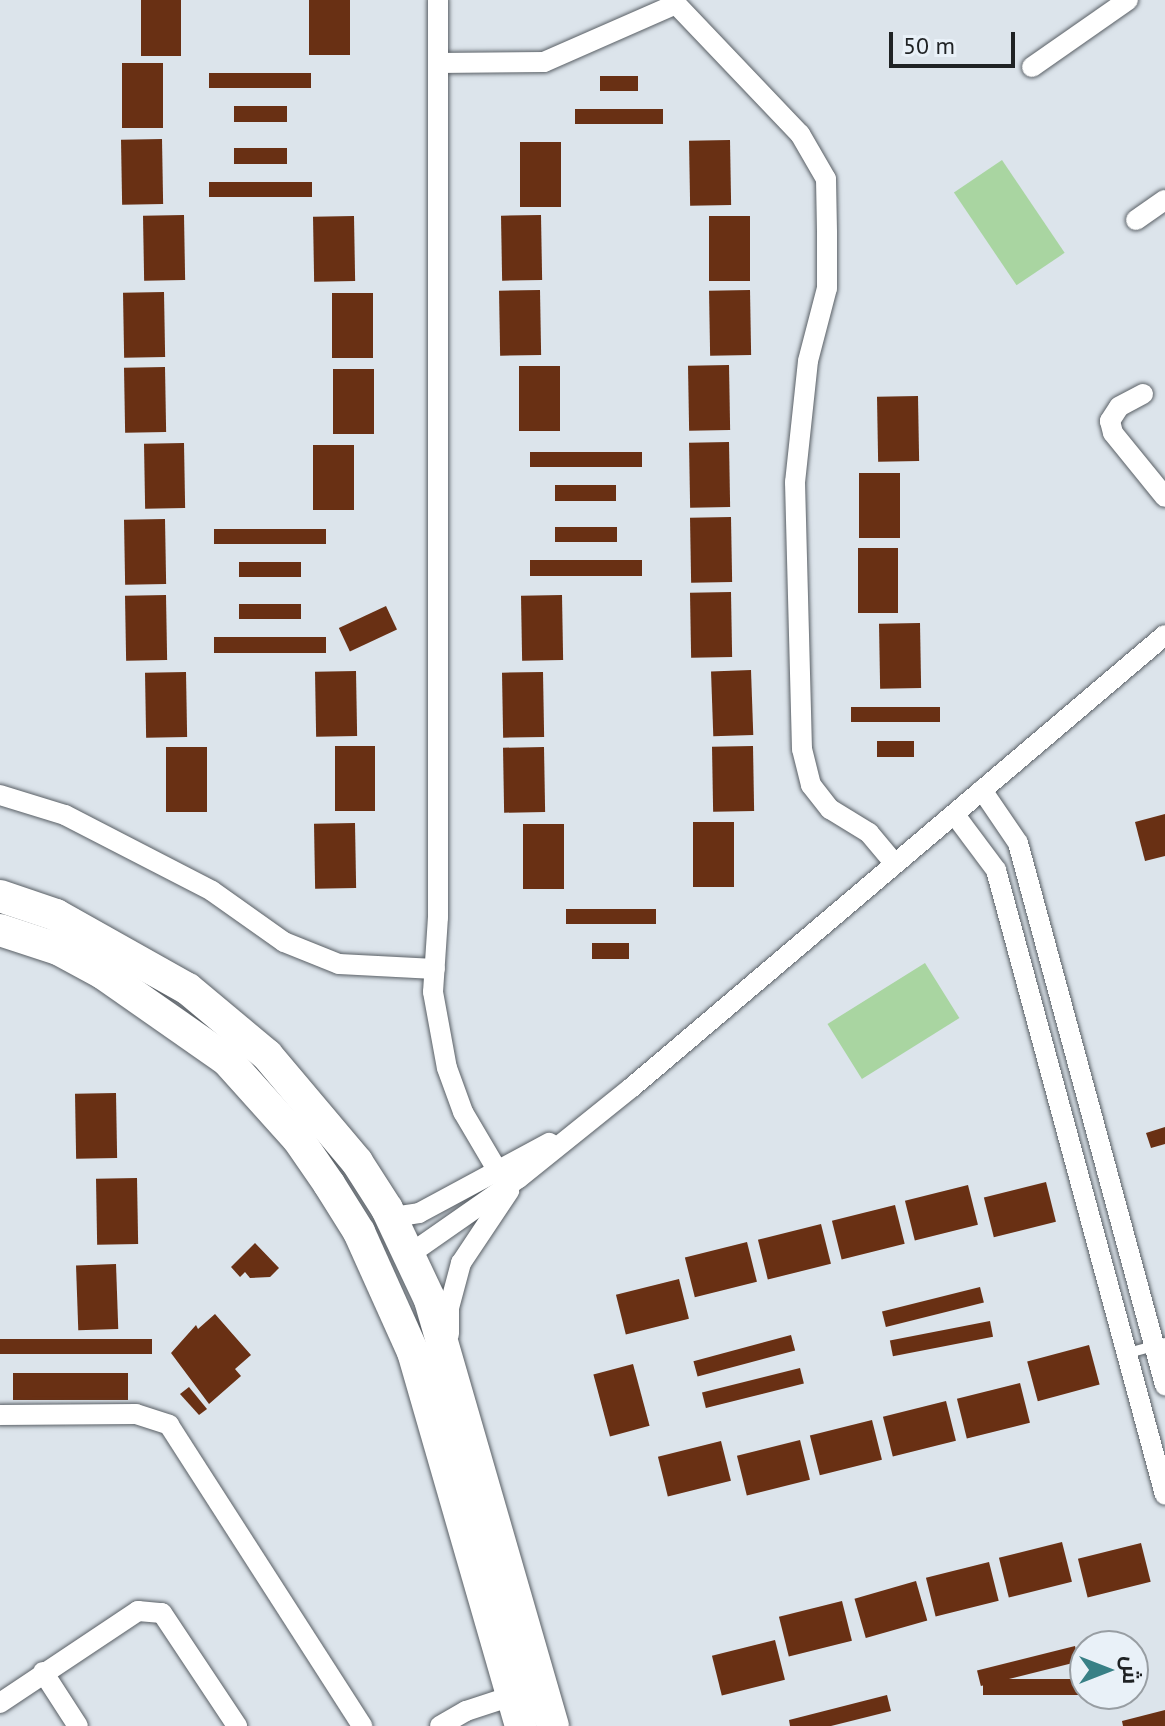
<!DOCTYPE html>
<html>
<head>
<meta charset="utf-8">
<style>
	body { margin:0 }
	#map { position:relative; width:1165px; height:1726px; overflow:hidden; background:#dce4eb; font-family:"PT Sans",Cairo,sans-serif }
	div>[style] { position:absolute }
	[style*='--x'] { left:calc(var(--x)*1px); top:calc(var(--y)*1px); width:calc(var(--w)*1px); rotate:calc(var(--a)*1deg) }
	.green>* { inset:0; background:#a9d5a1; transform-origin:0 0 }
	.building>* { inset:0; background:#693014; transform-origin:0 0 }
	.roads { filter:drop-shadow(0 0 2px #595f65) drop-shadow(0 0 2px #595f65) }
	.service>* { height:10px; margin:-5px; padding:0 5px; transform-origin:5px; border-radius:5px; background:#fff }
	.minor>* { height:20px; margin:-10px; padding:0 10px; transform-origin:10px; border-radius:10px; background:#fff }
	.primary>* { height:32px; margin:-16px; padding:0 16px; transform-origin:16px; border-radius:16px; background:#fff }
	span { translate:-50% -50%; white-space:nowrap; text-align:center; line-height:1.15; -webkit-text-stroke:8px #e9f1f8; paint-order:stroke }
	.north { position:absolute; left:1069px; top:1630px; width:80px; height:80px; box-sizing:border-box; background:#e9f1f8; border:2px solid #989ea3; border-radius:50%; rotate:90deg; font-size:22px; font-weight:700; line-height:32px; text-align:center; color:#1f2224 }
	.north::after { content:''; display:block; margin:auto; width:28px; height:36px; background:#388086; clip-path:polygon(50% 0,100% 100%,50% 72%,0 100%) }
	.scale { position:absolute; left:889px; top:32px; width:126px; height:36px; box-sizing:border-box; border:4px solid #1f2224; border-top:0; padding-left:10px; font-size:24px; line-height:28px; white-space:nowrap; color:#1f2224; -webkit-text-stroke:6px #e9f1f8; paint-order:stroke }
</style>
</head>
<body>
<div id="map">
	<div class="green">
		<div style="left:1002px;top:160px;width:112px;height:58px;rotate:56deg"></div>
		<div style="left:925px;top:963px;width:65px;height:115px;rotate:58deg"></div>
	</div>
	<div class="building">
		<div style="left:141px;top:0;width:40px;height:56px"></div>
		<div style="left:309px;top:0;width:41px;height:55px"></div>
		<div style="left:122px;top:63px;width:41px;height:65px"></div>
		<div style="left:311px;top:73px;width:15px;height:102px;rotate:90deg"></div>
		<div style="left:600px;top:76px;width:38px;height:15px"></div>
		<div style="left:287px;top:106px;width:16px;height:53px;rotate:90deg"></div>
		<div style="left:663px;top:109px;width:15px;height:88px;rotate:90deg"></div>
		<div style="left:162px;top:139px;width:65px;height:41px;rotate:89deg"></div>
		<div style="left:730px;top:140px;width:65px;height:41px;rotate:89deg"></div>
		<div style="left:520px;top:142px;width:41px;height:65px"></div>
		<div style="left:234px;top:148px;width:53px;height:16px"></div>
		<div style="left:209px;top:182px;width:103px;height:15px"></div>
		<div style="left:184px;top:215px;width:65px;height:41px;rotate:89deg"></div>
		<div style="left:541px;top:215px;width:65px;height:40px;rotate:89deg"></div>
		<div style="left:354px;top:216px;width:65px;height:41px;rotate:89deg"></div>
		<div style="left:709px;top:216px;width:41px;height:65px"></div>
		<div style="left:540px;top:290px;width:65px;height:41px;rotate:89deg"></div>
		<div style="left:750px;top:290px;width:65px;height:41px;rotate:89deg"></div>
		<div style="left:164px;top:292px;width:65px;height:41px;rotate:89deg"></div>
		<div style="left:332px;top:293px;width:41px;height:65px"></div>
		<div style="left:729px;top:365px;width:65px;height:41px;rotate:89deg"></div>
		<div style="left:519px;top:366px;width:41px;height:65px"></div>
		<div style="left:165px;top:367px;width:65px;height:41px;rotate:89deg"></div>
		<div style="left:333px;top:369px;width:41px;height:65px"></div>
		<div style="left:918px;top:396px;width:65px;height:41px;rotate:89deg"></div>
		<div style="left:729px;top:442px;width:65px;height:40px;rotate:89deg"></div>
		<div style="left:184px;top:443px;width:65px;height:40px;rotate:89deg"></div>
		<div style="left:313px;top:445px;width:41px;height:65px"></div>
		<div style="left:530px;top:452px;width:112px;height:15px"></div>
		<div style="left:859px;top:473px;width:41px;height:65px"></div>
		<div style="left:555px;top:485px;width:61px;height:16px"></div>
		<div style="left:731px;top:517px;width:65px;height:41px;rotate:89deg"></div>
		<div style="left:165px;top:519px;width:65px;height:41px;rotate:89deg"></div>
		<div style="left:555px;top:527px;width:62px;height:15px"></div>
		<div style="left:214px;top:529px;width:112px;height:15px"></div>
		<div style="left:858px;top:548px;width:40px;height:65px"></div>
		<div style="left:530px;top:560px;width:112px;height:16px"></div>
		<div style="left:239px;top:562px;width:62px;height:15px"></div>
		<div style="left:731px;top:592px;width:65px;height:41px;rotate:89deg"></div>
		<div style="left:166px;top:595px;width:65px;height:41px;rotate:89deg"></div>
		<div style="left:562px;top:595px;width:65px;height:41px;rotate:89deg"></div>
		<div style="left:239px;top:604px;width:62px;height:15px"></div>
		<div style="left:386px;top:606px;width:26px;height:52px;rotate:65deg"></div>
		<div style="left:920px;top:623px;width:65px;height:41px;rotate:89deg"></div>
		<div style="left:214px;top:637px;width:112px;height:16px"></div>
		<div style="left:751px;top:670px;width:65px;height:40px;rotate:88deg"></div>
		<div style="left:356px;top:671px;width:65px;height:41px;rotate:89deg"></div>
		<div style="left:186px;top:672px;width:65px;height:41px;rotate:89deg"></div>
		<div style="left:543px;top:672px;width:65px;height:41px;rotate:89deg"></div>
		<div style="left:940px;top:707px;width:15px;height:89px;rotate:90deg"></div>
		<div style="left:877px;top:741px;width:37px;height:16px"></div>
		<div style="left:335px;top:746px;width:40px;height:65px"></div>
		<div style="left:753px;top:746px;width:65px;height:41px;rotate:89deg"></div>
		<div style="left:166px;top:747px;width:41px;height:65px"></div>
		<div style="left:544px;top:747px;width:65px;height:41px;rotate:89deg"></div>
		<div style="clip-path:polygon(1165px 814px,1165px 856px,1145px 861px,1135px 822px)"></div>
		<div style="left:693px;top:822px;width:41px;height:65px"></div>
		<div style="left:355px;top:823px;width:65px;height:41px;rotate:89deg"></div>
		<div style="left:523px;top:824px;width:41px;height:65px"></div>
		<div style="left:656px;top:909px;width:15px;height:90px;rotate:90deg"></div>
		<div style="left:592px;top:943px;width:37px;height:16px"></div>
		<div style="left:116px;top:1093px;width:65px;height:41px;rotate:89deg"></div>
		<div style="clip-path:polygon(1165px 1127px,1165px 1144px,1151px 1148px,1146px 1133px)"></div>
		<div style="left:137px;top:1178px;width:66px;height:41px;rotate:89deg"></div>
		<div style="left:1046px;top:1182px;width:41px;height:64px;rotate:76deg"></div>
		<div style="left:968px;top:1185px;width:41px;height:65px;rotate:76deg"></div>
		<div style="left:895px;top:1205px;width:40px;height:65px;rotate:76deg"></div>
		<div style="left:821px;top:1224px;width:41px;height:65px;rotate:76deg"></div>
		<div style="left:747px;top:1242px;width:41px;height:64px;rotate:76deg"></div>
		<div style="clip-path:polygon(255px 1243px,279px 1268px,270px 1277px,250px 1278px,245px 1272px,240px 1277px,231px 1267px)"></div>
		<div style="left:116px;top:1264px;width:65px;height:40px;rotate:88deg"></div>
		<div style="left:679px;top:1279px;width:41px;height:65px;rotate:76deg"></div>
		<div style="left:980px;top:1287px;width:16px;height:101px;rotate:76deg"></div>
		<div style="clip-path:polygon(215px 1314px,251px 1355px,235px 1369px,241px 1376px,209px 1404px,171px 1353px,196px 1325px,198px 1329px)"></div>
		<div style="left:990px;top:1321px;width:16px;height:102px;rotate:79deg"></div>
		<div style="left:791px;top:1335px;width:16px;height:101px;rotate:75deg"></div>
		<div style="left:0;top:1339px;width:152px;height:15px"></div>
		<div style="left:1089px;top:1345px;width:41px;height:64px;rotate:75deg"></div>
		<div style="left:633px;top:1364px;width:64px;height:41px;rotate:75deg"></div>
		<div style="left:800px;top:1368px;width:16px;height:101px;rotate:76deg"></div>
		<div style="left:13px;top:1373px;width:115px;height:27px"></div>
		<div style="left:1020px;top:1383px;width:41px;height:65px;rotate:76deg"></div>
		<div style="clip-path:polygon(189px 1387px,207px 1409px,199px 1415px,180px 1394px)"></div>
		<div style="left:946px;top:1401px;width:41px;height:65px;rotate:76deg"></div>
		<div style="left:872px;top:1420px;width:41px;height:64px;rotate:76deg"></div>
		<div style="left:800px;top:1440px;width:41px;height:65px;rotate:76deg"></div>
		<div style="left:721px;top:1441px;width:41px;height:65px;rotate:76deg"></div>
		<div style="left:1062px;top:1542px;width:41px;height:65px;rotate:76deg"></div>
		<div style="left:1141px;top:1543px;width:40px;height:65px;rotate:76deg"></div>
		<div style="left:989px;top:1562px;width:40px;height:65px;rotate:76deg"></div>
		<div style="left:916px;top:1581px;width:41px;height:64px;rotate:74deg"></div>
		<div style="left:842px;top:1601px;width:41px;height:65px;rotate:76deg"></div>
		<div style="left:775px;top:1640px;width:41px;height:65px;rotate:76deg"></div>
		<div style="left:1075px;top:1646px;width:16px;height:101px;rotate:76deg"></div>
		<div style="left:1085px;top:1679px;width:16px;height:102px;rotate:90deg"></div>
		<div style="clip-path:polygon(887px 1695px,891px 1711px,831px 1726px,790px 1726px,789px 1720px)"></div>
		<div style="clip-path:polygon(1165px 1710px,1165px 1726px,1123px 1726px,1122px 1721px)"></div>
	</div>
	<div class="roads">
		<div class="service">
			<div style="--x:1128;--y:1353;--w:38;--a:-15"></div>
		</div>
		<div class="minor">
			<div style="--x:438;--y:0;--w:917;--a:90"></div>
			<div style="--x:438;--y:917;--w:75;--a:93.8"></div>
			<div style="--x:433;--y:992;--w:77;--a:79.6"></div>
			<div style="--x:447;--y:1068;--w:47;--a:70"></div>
			<div style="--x:463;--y:1112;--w:65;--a:59.5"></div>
			<div style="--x:438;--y:63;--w:106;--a:-0.5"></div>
			<div style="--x:544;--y:62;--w:144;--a:-23.7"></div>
			<div style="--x:676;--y:4;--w:180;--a:46.4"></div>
			<div style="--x:800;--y:134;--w:52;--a:60"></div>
			<div style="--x:826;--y:179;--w:54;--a:88.9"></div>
			<div style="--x:827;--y:233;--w:55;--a:90"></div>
			<div style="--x:827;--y:288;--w:75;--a:104.6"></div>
			<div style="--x:808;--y:361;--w:122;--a:96.1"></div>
			<div style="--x:795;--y:482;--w:267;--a:88.5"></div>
			<div style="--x:802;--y:749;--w:37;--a:76"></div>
			<div style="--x:811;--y:785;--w:31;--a:52"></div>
			<div style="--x:830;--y:809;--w:46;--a:31.6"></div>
			<div style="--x:869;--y:833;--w:40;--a:50"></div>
			<div style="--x:1032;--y:67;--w:117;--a:-34.9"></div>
			<div style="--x:1136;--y:220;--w:35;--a:-35"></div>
			<div style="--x:1143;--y:394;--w:27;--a:152"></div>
			<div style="--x:1119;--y:407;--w:17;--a:123"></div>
			<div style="--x:1110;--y:421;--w:12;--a:76"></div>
			<div style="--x:1113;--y:433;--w:82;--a:50.9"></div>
			<div style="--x:982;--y:790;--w:64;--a:55.8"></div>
			<div style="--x:1018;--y:843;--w:562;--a:74.83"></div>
			<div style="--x:0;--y:795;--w:68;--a:17.1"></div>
			<div style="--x:65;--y:815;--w:165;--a:27.3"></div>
			<div style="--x:212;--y:891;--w:88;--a:35.3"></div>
			<div style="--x:284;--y:942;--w:59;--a:21.8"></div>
			<div style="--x:339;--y:964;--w:96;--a:3"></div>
			<div style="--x:955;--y:815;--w:69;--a:53.3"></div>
			<div style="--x:996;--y:870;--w:647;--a:74.87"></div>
			<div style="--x:387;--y:1209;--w:15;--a:28"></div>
			<div style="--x:400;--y:1216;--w:19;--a:-9"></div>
			<div style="--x:419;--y:1213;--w:148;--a:-28.3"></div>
			<div style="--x:410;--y:1254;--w:133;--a:-34.9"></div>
			<div style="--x:519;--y:1178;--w:144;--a:-38.8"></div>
			<div style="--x:631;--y:1088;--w:700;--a:-40.31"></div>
			<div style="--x:449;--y:1334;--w:26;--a:-90"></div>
			<div style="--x:449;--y:1308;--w:47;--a:-75.1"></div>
			<div style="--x:461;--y:1263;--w:87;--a:-56.3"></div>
			<div style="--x:0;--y:1415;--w:136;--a:-0.4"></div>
			<div style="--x:136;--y:1414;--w:35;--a:18"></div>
			<div style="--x:169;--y:1425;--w:358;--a:57.3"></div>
			<div style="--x:43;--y:1672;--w:64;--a:57.1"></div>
			<div style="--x:0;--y:1703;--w:166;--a:-33.7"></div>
			<div style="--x:138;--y:1611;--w:24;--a:5"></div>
			<div style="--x:162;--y:1613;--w:136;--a:56.4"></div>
			<div style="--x:440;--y:1726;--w:30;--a:-30"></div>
			<div style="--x:466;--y:1711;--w:61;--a:-18.1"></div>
		</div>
		<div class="primary">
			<div style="--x:0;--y:896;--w:59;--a:18.7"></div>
			<div style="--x:56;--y:915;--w:151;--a:29.3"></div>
			<div style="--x:188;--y:989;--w:103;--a:39.9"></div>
			<div style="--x:267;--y:1055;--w:140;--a:49.9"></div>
			<div style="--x:357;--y:1162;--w:56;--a:57.4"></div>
			<div style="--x:387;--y:1209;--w:101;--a:64.7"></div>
			<div style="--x:430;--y:1300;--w:443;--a:73.9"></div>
			<div style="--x:0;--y:930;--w:61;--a:18.1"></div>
			<div style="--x:58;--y:949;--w:52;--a:28.5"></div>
			<div style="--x:104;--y:974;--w:150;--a:35"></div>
			<div style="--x:227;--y:1060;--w:106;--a:48.1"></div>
			<div style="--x:298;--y:1139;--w:55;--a:55.4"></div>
			<div style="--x:329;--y:1184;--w:57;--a:58"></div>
			<div style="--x:359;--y:1232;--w:132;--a:65.8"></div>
			<div style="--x:413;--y:1352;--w:389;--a:73.9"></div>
		</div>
	</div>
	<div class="north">ش</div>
	<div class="scale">50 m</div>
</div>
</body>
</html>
